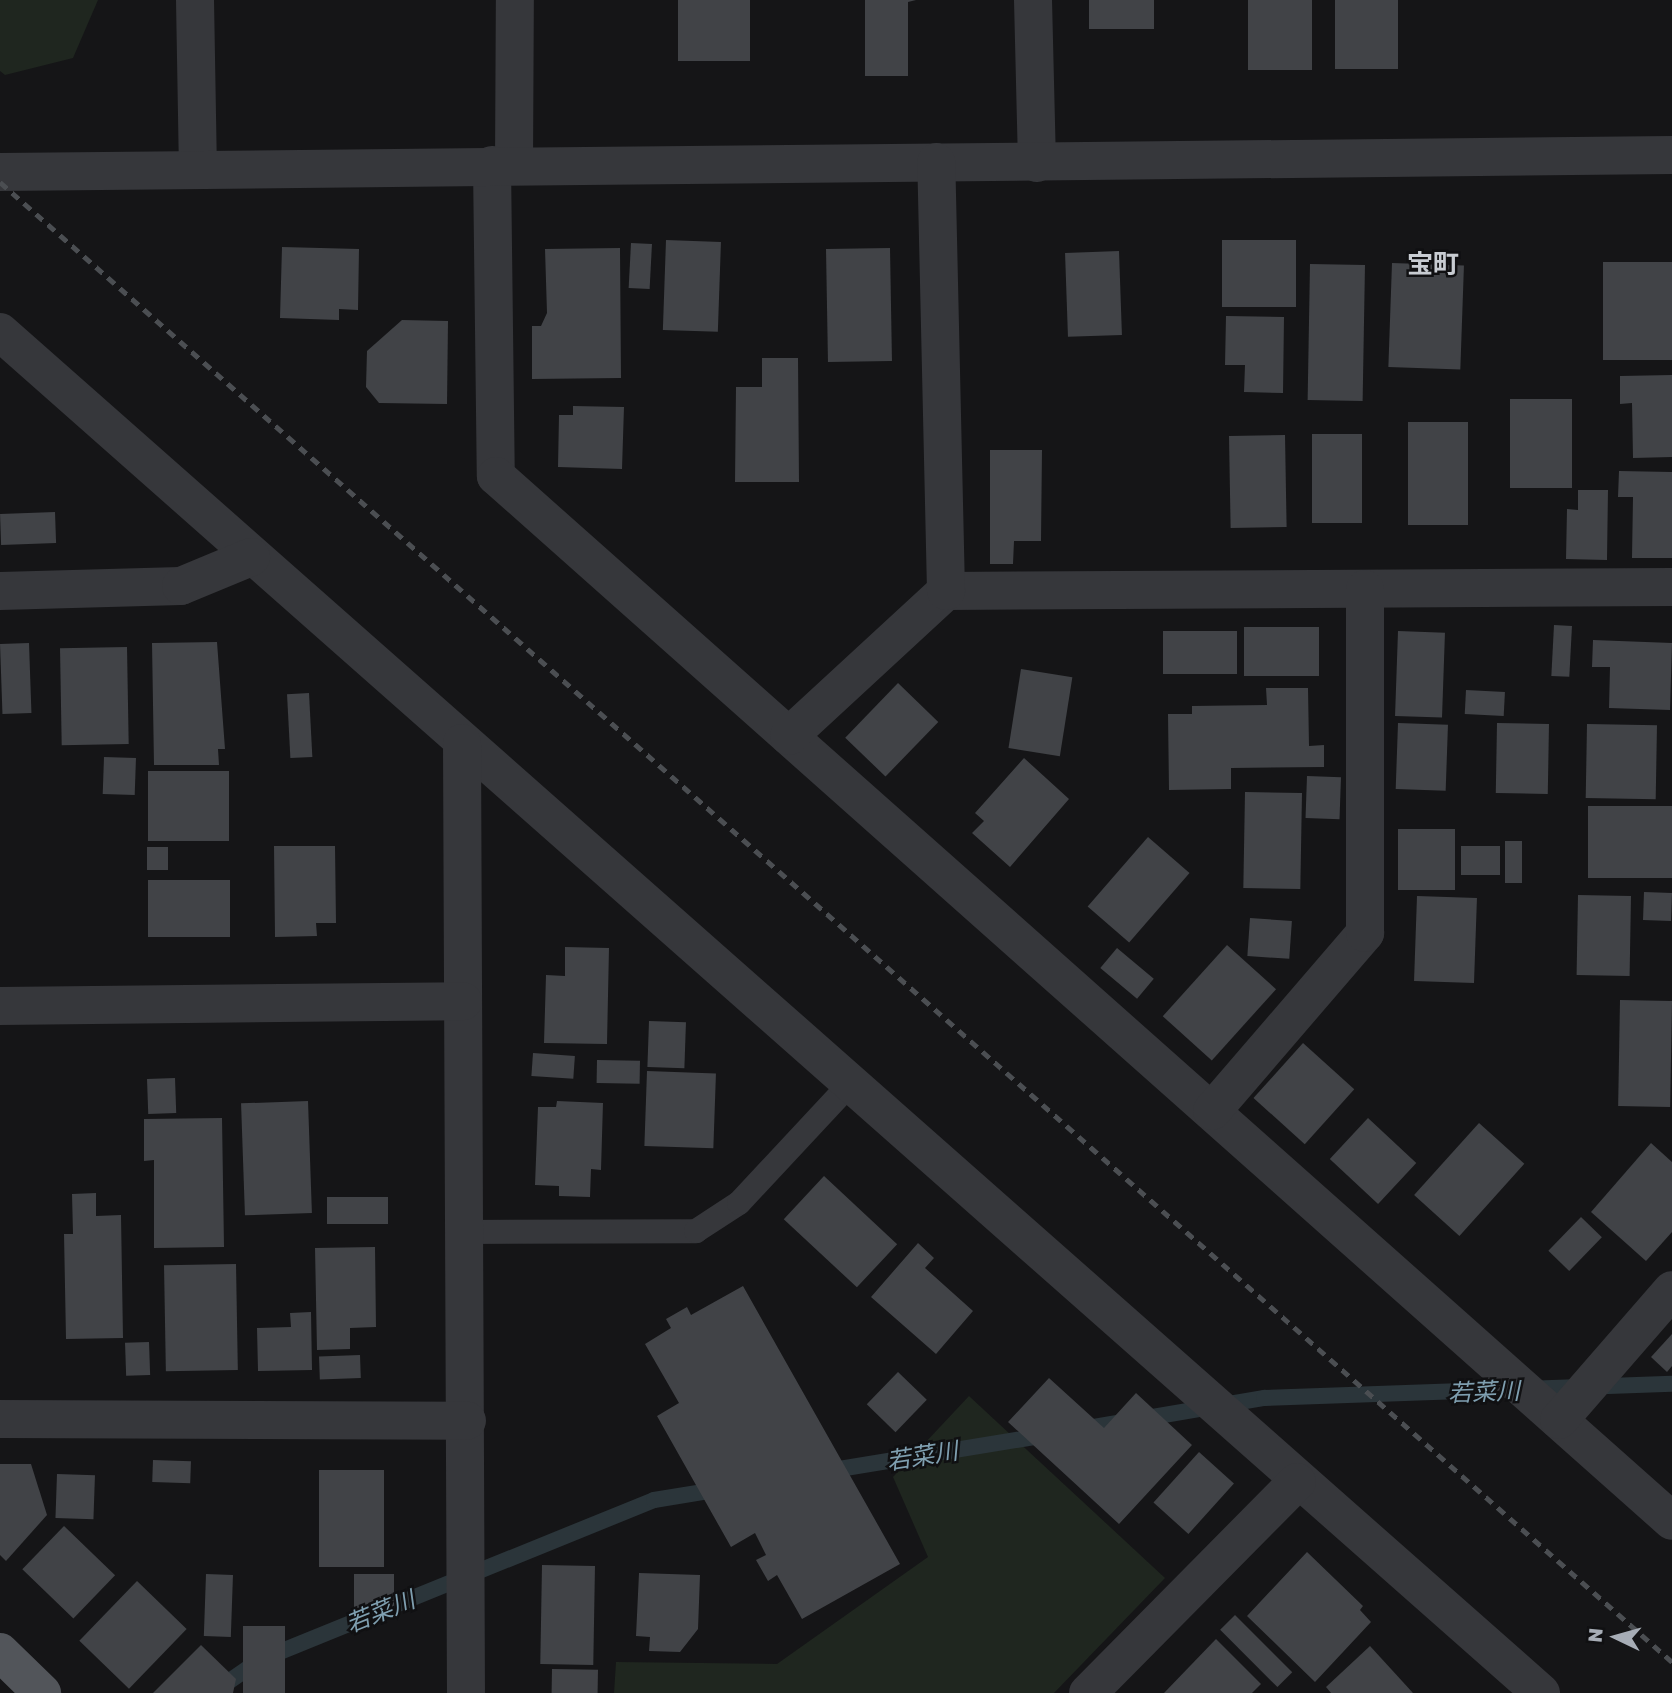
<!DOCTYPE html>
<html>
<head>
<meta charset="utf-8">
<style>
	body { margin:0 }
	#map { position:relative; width:1672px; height:1693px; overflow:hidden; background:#151517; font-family:"Golos Text","Noto Sans JP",sans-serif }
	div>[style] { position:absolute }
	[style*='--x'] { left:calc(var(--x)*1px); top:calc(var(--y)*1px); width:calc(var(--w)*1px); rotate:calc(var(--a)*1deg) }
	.green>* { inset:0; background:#1f261f }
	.stream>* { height:16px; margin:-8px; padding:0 8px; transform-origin:8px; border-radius:8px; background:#2b353a }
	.building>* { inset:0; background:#414347; transform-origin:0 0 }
	.service>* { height:24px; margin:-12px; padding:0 12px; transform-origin:12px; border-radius:12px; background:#36373b }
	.minor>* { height:38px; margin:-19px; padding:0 19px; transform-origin:19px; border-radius:19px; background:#36373b }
	.primary>* { height:38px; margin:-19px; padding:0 19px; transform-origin:19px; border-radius:19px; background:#52555a }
	.rail>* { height:5px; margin-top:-2.5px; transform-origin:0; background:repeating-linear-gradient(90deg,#4b4e52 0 9px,transparent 0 16px) }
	span { translate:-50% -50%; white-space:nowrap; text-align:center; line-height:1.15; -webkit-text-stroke:5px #101012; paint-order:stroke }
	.water-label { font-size:24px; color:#7f9fb0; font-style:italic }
	.quarter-label { font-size:26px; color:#c8ccd2; font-weight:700 }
	.north { position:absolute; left:1581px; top:1602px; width:70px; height:70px; -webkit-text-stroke:5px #101012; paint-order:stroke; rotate:275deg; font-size:19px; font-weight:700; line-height:28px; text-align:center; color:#a7adb6 }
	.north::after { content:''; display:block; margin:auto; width:24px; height:32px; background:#a7adb6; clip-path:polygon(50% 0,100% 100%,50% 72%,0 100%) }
</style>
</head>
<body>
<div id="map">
	<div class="green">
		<div style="clip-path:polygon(0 0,98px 0,73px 58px,5px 75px,0 71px)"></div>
		<div style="clip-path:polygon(969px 1396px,1165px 1578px,1054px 1693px,614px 1693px,616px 1662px,777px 1664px,928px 1557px,893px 1477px)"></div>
	</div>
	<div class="stream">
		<div style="--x:1082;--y:1429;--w:185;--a:-9.7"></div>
		<div style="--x:1264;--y:1398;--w:408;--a:-2"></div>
		<div style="--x:827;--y:1471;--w:222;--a:-9.3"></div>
		<div style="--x:212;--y:1693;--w:58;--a:-34.5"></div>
		<div style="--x:260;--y:1660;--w:425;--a:-22.1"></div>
		<div style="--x:654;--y:1500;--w:69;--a:-9.2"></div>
	</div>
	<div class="building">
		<div style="left:678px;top:0;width:72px;height:61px"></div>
		<div style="clip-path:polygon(865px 0,916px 0,908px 2px,908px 76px,865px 76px)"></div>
		<div style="left:1089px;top:0;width:65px;height:29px"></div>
		<div style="left:1248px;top:0;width:64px;height:70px"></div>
		<div style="left:1335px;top:0;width:63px;height:69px"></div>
		<div style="left:666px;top:240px;width:55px;height:90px;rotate:2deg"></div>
		<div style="left:1222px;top:240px;width:74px;height:67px"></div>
		<div style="left:631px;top:243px;width:21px;height:45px;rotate:3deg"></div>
		<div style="clip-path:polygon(282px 247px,359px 249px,358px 310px,339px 309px,339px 320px,280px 318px)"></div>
		<div style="clip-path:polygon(620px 248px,621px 378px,532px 379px,532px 326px,541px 326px,547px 313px,545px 249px)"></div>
		<div style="left:890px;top:248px;width:113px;height:64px;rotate:89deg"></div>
		<div style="left:1119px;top:251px;width:84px;height:54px;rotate:88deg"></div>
		<div style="left:1603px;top:262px;width:69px;height:98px"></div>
		<div style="left:1392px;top:263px;width:72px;height:104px;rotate:2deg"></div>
		<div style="left:1310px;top:264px;width:55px;height:136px;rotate:1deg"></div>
		<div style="clip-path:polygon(1226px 316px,1284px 317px,1283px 393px,1244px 392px,1245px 365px,1225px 365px)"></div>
		<div style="clip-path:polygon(402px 320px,448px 321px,447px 404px,379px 403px,366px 387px,367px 351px)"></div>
		<div style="clip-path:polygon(762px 358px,798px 358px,799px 482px,735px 482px,736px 387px,762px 387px)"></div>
		<div style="clip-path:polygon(1672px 375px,1672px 457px,1633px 458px,1632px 403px,1620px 404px,1620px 376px)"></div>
		<div style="left:1510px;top:399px;width:62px;height:89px"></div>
		<div style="clip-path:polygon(573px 406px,624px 407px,622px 469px,558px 467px,559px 415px,573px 415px)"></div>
		<div style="left:1408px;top:422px;width:60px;height:103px"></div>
		<div style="left:1312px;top:434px;width:50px;height:89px"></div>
		<div style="left:1285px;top:435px;width:92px;height:56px;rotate:89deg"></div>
		<div style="clip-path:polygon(990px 450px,1042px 450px,1041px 541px,1014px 541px,1013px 564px,990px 564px)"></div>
		<div style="clip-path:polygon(1619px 471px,1672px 472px,1672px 558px,1632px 558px,1633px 497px,1618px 497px)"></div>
		<div style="clip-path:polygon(1578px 490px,1608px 490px,1607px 560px,1566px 559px,1567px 509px,1578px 510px)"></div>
		<div style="left:55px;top:512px;width:31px;height:55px;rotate:88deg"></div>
		<div style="left:1554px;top:625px;width:18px;height:51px;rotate:3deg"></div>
		<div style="left:1244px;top:627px;width:75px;height:49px"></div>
		<div style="left:1163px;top:631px;width:74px;height:43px"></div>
		<div style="left:1398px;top:631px;width:47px;height:85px;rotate:2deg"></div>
		<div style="clip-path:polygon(1593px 640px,1672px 643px,1670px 710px,1609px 708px,1610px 667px,1592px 667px)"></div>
		<div style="clip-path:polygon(217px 642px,225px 749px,218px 749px,219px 765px,154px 765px,152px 643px)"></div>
		<div style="left:29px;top:643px;width:70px;height:29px;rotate:88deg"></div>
		<div style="left:127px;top:647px;width:97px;height:67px;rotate:89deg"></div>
		<div style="left:1021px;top:669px;width:52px;height:80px;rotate:9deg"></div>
		<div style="left:898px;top:683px;width:56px;height:76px;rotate:44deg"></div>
		<div style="clip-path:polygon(1266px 688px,1308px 688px,1309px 746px,1324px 745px,1324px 767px,1231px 768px,1231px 789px,1169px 790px,1168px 714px,1192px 714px,1192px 706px,1267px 705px)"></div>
		<div style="left:1466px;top:690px;width:39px;height:24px;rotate:3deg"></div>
		<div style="left:309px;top:693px;width:64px;height:22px;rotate:87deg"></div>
		<div style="left:1398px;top:723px;width:50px;height:66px;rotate:2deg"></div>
		<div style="left:1497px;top:723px;width:52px;height:70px;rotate:1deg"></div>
		<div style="left:1587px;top:724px;width:70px;height:74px;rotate:1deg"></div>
		<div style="left:104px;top:757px;width:32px;height:37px;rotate:2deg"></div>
		<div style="clip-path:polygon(1024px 758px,1069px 799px,1010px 867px,972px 833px,984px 821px,975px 813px)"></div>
		<div style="left:148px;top:771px;width:81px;height:70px"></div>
		<div style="left:1307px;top:776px;width:34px;height:42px;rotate:2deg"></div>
		<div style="left:1245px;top:792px;width:57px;height:96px;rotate:1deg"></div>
		<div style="left:1588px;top:806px;width:84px;height:72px"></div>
		<div style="left:1455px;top:829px;width:61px;height:57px;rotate:90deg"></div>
		<div style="left:1148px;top:837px;width:55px;height:92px;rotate:41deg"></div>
		<div style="left:1505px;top:841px;width:17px;height:42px"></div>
		<div style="clip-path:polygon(274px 846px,335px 846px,336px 923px,316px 923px,317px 936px,275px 937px)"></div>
		<div style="left:1461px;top:846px;width:39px;height:29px"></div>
		<div style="left:147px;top:847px;width:21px;height:23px"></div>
		<div style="left:230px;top:880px;width:57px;height:82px;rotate:90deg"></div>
		<div style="left:1644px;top:892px;width:28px;height:28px;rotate:2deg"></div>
		<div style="left:1578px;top:895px;width:53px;height:80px;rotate:1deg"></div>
		<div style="left:1417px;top:896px;width:60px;height:85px;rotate:2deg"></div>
		<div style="left:1250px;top:918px;width:42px;height:38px;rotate:4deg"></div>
		<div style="left:1227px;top:945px;width:66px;height:96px;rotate:42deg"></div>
		<div style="clip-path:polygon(565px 947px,609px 948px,607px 1044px,544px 1043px,546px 975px,565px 976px)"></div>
		<div style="left:1117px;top:948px;width:48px;height:26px;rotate:40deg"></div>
		<div style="left:1620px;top:1000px;width:52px;height:106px;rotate:1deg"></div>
		<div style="left:649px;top:1021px;width:37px;height:46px;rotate:2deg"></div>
		<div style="left:1303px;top:1043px;width:69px;height:74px;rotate:42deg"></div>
		<div style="left:533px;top:1053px;width:42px;height:23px;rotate:4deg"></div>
		<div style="left:597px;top:1060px;width:43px;height:23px;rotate:1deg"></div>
		<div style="left:647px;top:1071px;width:69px;height:75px;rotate:2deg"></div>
		<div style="left:175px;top:1078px;width:35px;height:28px;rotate:88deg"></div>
		<div style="left:308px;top:1101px;width:112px;height:67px;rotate:88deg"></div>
		<div style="clip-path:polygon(557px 1101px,603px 1103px,601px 1170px,591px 1169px,590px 1197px,559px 1196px,559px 1186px,535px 1185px,538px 1107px,556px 1107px)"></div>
		<div style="clip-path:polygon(222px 1118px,224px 1247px,154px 1248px,154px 1160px,144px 1161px,144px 1119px)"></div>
		<div style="left:1368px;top:1118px;width:66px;height:56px;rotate:43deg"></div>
		<div style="left:1479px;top:1123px;width:61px;height:97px;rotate:42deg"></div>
		<div style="clip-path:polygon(1651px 1143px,1672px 1162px,1672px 1232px,1646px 1261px,1591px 1212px)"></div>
		<div style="left:824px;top:1176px;width:100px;height:59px;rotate:43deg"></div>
		<div style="clip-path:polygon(96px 1193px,96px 1216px,121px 1215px,123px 1338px,66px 1339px,64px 1234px,73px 1234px,72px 1194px)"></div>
		<div style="left:388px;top:1197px;width:27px;height:61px;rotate:90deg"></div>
		<div style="left:1581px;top:1217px;width:29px;height:47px;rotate:44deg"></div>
		<div style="clip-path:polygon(918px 1243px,934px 1258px,925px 1268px,973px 1311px,936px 1354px,871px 1297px)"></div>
		<div style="clip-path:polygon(375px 1247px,376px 1327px,350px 1328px,350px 1349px,317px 1350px,315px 1248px)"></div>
		<div style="left:236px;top:1264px;width:106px;height:72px;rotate:89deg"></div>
		<div style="clip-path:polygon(743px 1286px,900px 1564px,802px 1619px,777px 1575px,768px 1581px,756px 1560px,766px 1555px,755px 1533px,731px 1547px,657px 1416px,679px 1403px,645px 1344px,671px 1328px,666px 1319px,687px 1307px,691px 1315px)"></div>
		<div style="clip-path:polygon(311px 1312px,312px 1370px,258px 1371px,257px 1328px,291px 1327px,290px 1313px)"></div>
		<div style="clip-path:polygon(1672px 1334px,1672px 1366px,1667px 1372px,1651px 1357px)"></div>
		<div style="left:149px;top:1342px;width:33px;height:24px;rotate:88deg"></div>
		<div style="left:360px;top:1355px;width:23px;height:41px;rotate:88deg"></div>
		<div style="left:898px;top:1372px;width:40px;height:45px;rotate:44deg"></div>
		<div style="clip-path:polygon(1049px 1378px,1104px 1428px,1136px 1393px,1192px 1445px,1119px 1524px,1008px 1422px)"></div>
		<div style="left:1199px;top:1452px;width:47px;height:68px;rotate:42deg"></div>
		<div style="left:153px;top:1460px;width:38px;height:22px;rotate:2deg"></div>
		<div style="clip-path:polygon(0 1464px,31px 1464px,47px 1515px,6px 1561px,0 1555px)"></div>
		<div style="left:319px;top:1470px;width:65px;height:97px"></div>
		<div style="left:57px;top:1474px;width:38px;height:44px;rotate:2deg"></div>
		<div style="left:64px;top:1526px;width:71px;height:60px;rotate:44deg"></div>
		<div style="clip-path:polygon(1307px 1552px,1363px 1606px,1360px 1610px,1371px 1622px,1315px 1682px,1247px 1616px)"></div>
		<div style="left:542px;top:1565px;width:53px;height:99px;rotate:1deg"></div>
		<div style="clip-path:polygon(639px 1573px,700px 1575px,698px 1629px,680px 1652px,649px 1651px,650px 1637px,636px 1636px)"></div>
		<div style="left:206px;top:1574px;width:27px;height:62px;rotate:2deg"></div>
		<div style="left:354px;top:1574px;width:40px;height:34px"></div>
		<div style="left:137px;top:1581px;width:69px;height:83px;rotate:44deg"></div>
		<div style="left:1235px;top:1615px;width:81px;height:21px;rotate:45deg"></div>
		<div style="left:243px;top:1626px;width:42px;height:67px"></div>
		<div style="clip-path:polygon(1216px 1639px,1261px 1684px,1252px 1693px,1164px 1693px)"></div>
		<div style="clip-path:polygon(201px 1645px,236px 1679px,233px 1693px,153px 1693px)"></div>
		<div style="clip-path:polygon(1370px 1646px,1413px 1693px,1331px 1693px,1326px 1687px)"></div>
		<div style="left:552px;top:1669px;width:46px;height:24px;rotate:1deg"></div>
	</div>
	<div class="service">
		<div style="--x:465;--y:1232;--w:231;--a:-0.2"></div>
		<div style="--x:696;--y:1231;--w:51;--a:-33.1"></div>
		<div style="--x:739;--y:1203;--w:161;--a:-47"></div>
	</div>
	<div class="minor">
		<div style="--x:195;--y:0;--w:167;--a:89"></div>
		<div style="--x:1033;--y:0;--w:163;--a:88.6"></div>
		<div style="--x:514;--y:164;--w:164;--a:-89.7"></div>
		<div style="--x:492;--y:165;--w:311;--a:89.3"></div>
		<div style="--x:496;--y:476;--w:1573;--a:41.62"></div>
		<div style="--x:0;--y:172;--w:1672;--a:-0.58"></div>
		<div style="--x:0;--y:332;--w:2056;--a:41.45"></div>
		<div style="--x:0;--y:591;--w:181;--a:-1.6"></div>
		<div style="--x:181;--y:586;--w:76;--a:-22.5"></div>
		<div style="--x:946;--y:591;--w:726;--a:-0.32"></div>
		<div style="--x:789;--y:736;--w:214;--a:-42.7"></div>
		<div style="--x:946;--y:591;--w:429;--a:-91.3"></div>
		<div style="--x:462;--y:743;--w:950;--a:89.76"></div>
		<div style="--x:0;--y:1006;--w:463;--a:-0.6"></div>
		<div style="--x:1212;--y:1111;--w:235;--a:-49.3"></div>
		<div style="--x:1365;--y:933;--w:344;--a:-90"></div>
		<div style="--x:0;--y:1419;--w:467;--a:0.2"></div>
		<div style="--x:1559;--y:1420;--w:172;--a:-49"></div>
		<div style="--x:1088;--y:1693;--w:297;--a:-45.3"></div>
	</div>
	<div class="primary">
		<div style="--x:0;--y:1652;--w:59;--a:44.3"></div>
	</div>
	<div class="rail">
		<div style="--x:0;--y:182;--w:2233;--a:41.51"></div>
	</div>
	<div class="water-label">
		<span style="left:1484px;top:1391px;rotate:-2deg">若菜川</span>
		<span style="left:922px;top:1455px;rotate:-9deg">若菜川</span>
		<span style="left:380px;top:1611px;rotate:-22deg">若菜川</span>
	</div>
	<div class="quarter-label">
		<span style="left:1433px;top:264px">宝町</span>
	</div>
	<div class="north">N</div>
</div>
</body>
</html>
